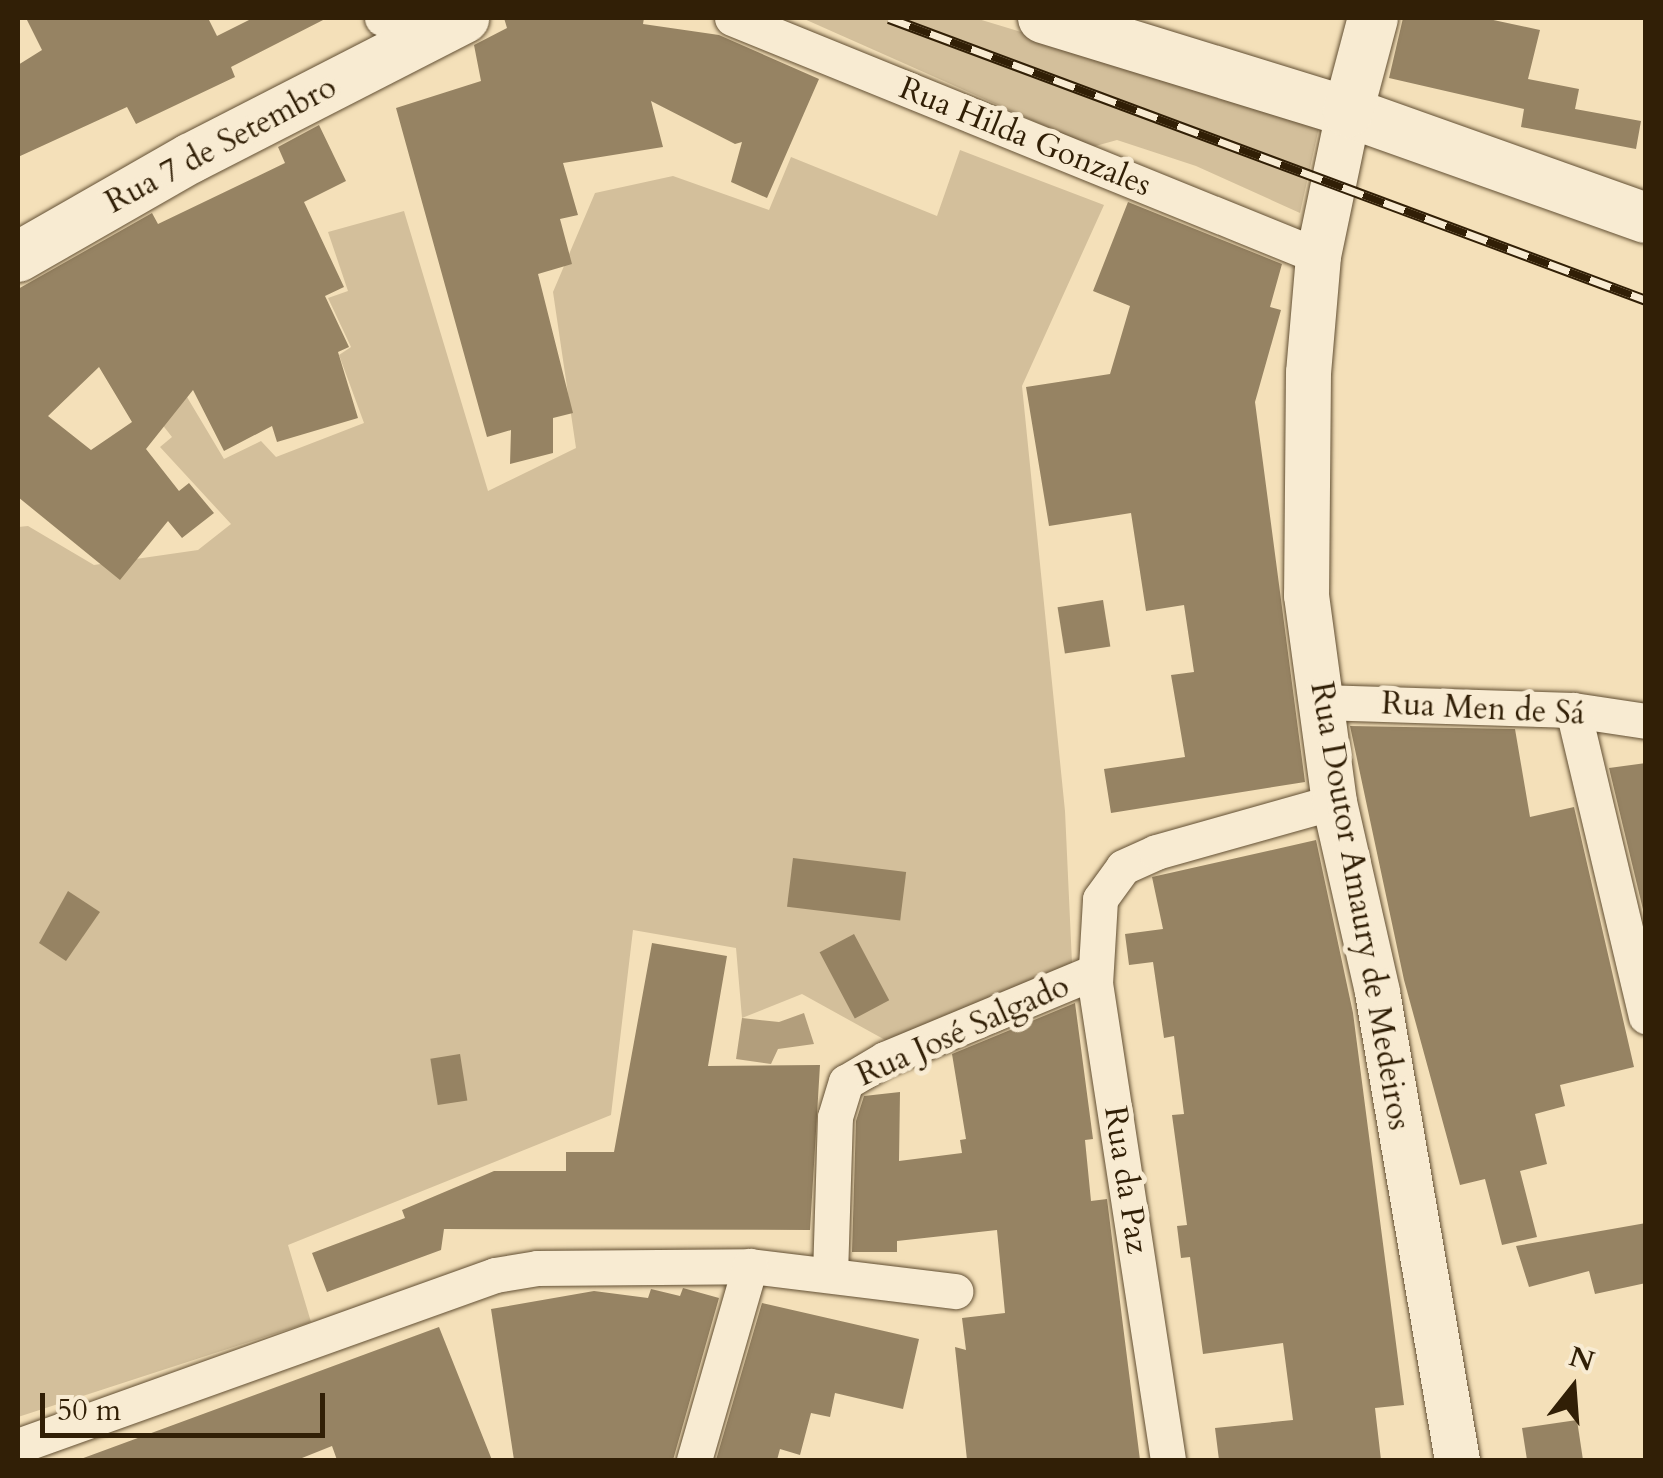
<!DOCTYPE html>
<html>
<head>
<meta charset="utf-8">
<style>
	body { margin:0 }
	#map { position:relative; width:1663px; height:1478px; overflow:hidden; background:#f4e0b9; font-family:Cardo,serif }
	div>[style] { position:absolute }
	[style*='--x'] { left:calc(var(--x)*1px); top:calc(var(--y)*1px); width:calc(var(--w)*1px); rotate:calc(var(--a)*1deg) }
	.green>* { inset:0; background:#d3bf9b }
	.water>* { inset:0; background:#b29e7c }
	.building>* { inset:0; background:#968363; transform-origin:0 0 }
	.roads { filter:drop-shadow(0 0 2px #624f33) drop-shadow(0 0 2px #624f33) }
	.minor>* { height:35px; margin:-17.5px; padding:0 17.5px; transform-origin:17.5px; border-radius:17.5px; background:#f8ebd2 }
	.tertiary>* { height:45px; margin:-22.5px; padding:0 22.5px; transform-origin:22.5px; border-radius:22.5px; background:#f8ebd2 }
	.secondary>* { height:50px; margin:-25px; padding:0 25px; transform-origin:25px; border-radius:25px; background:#f8ebd2 }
	.rail>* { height:11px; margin-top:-5.5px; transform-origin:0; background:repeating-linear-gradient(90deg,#f8ebd2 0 22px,#311f06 0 44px); box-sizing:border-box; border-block:2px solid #311f06 }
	span { translate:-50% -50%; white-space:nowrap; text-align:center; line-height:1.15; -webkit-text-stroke:10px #f8ebd2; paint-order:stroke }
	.street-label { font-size:32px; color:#311f06 }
	.frame { position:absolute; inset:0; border:20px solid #311f06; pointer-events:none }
	.north { position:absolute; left:1523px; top:1338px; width:100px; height:100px; -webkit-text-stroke:8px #f8ebd2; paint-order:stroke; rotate:17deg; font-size:28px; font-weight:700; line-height:40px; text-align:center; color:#311f06 }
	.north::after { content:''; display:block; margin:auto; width:35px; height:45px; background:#311f06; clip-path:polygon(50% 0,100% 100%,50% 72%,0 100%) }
	.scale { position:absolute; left:40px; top:1393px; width:285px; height:45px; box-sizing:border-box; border:5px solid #311f06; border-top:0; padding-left:12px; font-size:30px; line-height:35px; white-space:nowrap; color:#311f06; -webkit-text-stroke:8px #f8ebd2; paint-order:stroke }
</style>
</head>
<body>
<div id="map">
	<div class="green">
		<div style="clip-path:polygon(802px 18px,975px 18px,1320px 123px,1300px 213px,1196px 166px,1117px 140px,1092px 147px)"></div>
		<div style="clip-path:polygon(960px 150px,1104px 205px,1022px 386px,1065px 811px,1072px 963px,887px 1041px,802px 994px,742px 1018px,736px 948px,633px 930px,611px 1115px,288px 1245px,311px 1322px,18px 1417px,18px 527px,28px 526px,94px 565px,198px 550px,231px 524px,160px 447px,172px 437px,154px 414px,187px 397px,224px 459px,261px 441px,276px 457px,364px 423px,339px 355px,351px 347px,328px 298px,348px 291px,328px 232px,404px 211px,488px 491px,576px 448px,553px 292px,595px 193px,673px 176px,769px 210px,791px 157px,937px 216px)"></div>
	</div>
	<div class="water">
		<div style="clip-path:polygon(804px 1013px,814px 1044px,778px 1049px,771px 1064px,736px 1059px,742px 1018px,779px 1022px)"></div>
	</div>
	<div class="building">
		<div style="clip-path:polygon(26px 18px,208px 18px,217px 36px,253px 18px,327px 18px,231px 67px,235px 77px,136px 124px,127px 107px,18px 157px,18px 65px,42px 50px)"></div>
		<div style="clip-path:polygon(504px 18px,644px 18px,643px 24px,719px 35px,819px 79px,767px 198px,731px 182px,742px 142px,735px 144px,651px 101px,663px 147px,563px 163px,578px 215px,560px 219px,572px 264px,538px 274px,573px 413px,553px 418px,553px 453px,510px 464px,511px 430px,487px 437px,396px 108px,481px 81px,474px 45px,507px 28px)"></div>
		<div style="clip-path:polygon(1403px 18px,1484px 18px,1540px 30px,1528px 79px,1579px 89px,1575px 109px,1641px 121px,1636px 149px,1521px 127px,1524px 109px,1389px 78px)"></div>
		<div style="clip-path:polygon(evenodd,319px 125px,346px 181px,304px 202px,344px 287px,325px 296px,349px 347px,338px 352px,358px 418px,277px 442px,272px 426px,224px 451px,193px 390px,146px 449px,179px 491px,189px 483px,214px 513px,182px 538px,168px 521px,120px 580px,18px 497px,18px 289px,152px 213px,158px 224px,285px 163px,278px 147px,319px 125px,99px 367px,132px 422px,91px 450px,48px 416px,99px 367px)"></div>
		<div style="clip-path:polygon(1128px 202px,1282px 264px,1270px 307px,1281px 310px,1255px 402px,1305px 782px,1111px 813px,1104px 769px,1185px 757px,1171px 675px,1194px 672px,1184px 605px,1146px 611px,1131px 513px,1049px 526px,1026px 387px,1110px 374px,1130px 306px,1093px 291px)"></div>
		<div style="left:1103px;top:600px;width:47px;height:46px;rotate:81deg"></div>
		<div style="clip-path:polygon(1350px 726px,1515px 729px,1530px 817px,1574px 807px,1634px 1067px,1560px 1085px,1565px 1106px,1535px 1114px,1547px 1164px,1520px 1171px,1537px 1237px,1502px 1245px,1485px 1179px,1460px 1185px,1404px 980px)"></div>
		<div style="clip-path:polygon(1646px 763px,1646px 922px,1609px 768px)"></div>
		<div style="clip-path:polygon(1316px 840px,1353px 1013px,1404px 1405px,1375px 1408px,1381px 1460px,1219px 1460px,1215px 1428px,1293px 1420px,1283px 1343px,1203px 1354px,1190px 1257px,1181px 1258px,1177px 1226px,1187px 1225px,1172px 1115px,1184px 1114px,1174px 1036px,1164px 1038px,1153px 962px,1129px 965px,1125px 934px,1163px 929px,1152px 877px)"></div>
		<div style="left:793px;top:858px;width:114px;height:49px;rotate:7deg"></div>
		<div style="clip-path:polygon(68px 891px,100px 912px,66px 961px,39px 943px)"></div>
		<div style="left:854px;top:934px;width:75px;height:39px;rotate:62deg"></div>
		<div style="clip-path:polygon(652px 943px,727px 956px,708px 1066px,820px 1065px,810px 1230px,444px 1229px,441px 1250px,327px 1292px,312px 1253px,405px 1218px,402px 1210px,494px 1171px,566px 1171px,566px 1152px,614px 1152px)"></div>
		<div style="clip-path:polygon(1075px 1003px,1093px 1139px,1085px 1140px,1091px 1201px,1107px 1199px,1140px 1460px,967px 1460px,955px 1347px,966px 1350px,962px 1318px,1005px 1313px,997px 1230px,897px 1241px,897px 1252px,852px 1252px,856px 1121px,864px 1096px,900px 1092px,899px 1161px,962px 1153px,960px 1140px,966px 1139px,952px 1054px)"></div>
		<div style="left:460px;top:1054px;width:47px;height:30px;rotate:81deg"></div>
		<div style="clip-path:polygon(1646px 1223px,1646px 1283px,1595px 1294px,1589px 1271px,1529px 1287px,1516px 1246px)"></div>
		<div style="clip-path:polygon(683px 1288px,719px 1298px,673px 1460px,514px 1460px,491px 1309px,594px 1291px,648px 1298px,651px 1289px,680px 1296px)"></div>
		<div style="clip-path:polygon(762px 1303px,919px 1339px,903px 1409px,835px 1393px,830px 1417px,811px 1413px,800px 1455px,780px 1449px,777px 1460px,716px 1460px)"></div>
		<div style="clip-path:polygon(439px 1327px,492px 1460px,337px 1460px,332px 1446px,297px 1460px,78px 1460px)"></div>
		<div style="clip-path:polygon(1577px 1420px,1583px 1460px,1527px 1460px,1522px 1428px)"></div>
	</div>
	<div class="roads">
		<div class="minor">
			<div style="--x:382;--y:18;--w:49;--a:20.3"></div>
			<div style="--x:732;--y:18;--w:632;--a:22.1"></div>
			<div style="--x:1320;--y:702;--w:253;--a:1.8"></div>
			<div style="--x:1573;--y:710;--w:74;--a:8.6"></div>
			<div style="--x:1573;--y:710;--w:315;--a:76.6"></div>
			<div style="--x:830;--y:1275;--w:158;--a:-88.2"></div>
			<div style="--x:835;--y:1117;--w:37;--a:-73"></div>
			<div style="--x:846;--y:1082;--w:45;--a:-30.5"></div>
			<div style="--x:885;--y:1059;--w:226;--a:-22.6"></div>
			<div style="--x:18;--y:1446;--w:507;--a:-19.72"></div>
			<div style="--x:495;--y:1275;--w:43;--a:-9.5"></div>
			<div style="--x:537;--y:1268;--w:213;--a:-0.5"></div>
			<div style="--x:750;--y:1266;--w:207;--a:7"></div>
			<div style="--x:694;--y:1460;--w:202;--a:-73.9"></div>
			<div style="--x:1168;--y:1460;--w:482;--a:-98.7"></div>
			<div style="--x:1095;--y:984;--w:85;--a:-86.6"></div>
			<div style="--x:1100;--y:899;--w:39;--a:-54"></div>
			<div style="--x:1123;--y:867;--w:36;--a:-24"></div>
			<div style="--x:1156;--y:852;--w:185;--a:-15.7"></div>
		</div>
		<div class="tertiary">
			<div style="--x:1348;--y:112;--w:147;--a:101.8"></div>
			<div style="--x:1318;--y:256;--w:116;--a:94.9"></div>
			<div style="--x:1308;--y:372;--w:223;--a:90.5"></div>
			<div style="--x:1306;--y:595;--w:209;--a:82.3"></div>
			<div style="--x:1334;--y:802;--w:195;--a:77.2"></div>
			<div style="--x:1377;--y:992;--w:475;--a:80.3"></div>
		</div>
		<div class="secondary">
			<div style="--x:1043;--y:18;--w:319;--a:17.1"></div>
			<div style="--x:1348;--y:112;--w:316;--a:19.6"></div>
			<div style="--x:1348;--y:112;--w:97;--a:-75.1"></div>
			<div style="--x:18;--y:257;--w:199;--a:-29.8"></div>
			<div style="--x:191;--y:158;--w:307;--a:-27.1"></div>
		</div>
	</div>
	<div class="rail">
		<div style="--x:889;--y:18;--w:808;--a:20.43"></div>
	</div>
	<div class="street-label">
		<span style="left:1025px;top:137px;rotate:22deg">Rua Hilda Gonzales</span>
		<span style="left:221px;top:145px;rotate:-28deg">Rua 7 de Setembro</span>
		<span style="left:1483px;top:709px;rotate:3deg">Rua Men de Sá</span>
		<span style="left:1360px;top:906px;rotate:80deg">Rua Doutor Amaury de Medeiros</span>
		<span style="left:963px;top:1031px;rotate:-24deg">Rua José Salgado</span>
		<span style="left:1126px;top:1180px;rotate:81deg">Rua da Paz</span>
	</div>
	<div class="frame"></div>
	<div class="north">N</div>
	<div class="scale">50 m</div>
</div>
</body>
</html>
